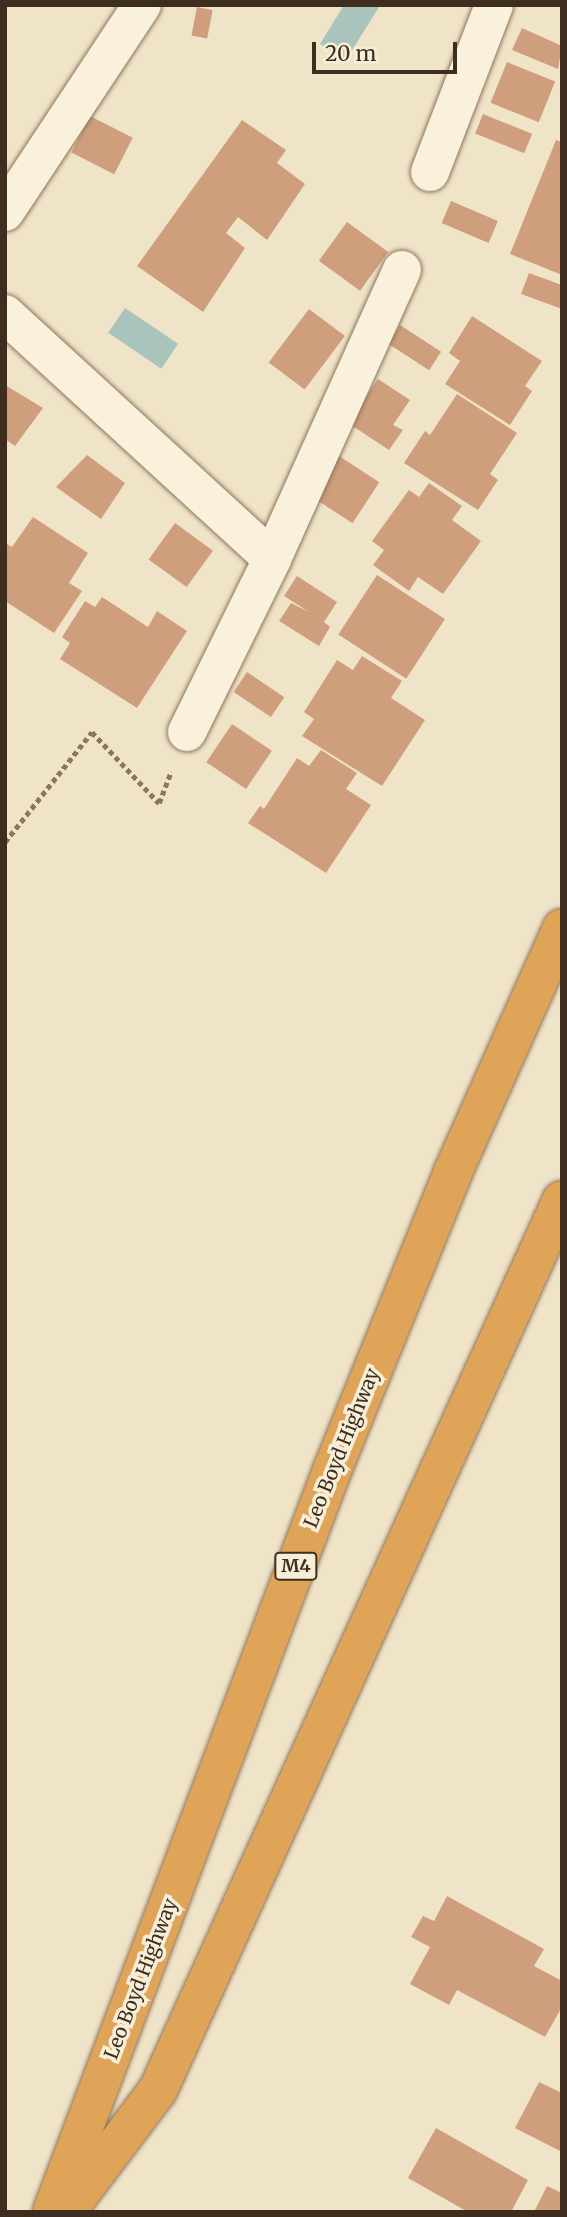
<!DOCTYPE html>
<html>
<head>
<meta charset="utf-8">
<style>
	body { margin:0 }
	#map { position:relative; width:567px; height:2217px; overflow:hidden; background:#f0e4c8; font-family:Merriweather,serif }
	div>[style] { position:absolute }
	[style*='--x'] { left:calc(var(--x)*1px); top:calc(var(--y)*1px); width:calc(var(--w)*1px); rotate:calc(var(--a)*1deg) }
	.water>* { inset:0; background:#a9c4bc; transform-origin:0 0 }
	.building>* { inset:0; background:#cf9f7d; transform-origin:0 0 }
	.path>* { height:4.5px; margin-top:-2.25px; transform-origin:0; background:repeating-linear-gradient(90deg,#8d765c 0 5px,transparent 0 8.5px) }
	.roads { filter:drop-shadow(0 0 2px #8d765c) drop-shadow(0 0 2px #8d765c) }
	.street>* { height:38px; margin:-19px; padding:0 19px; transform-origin:19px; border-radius:19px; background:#faf1dc }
	.highway>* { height:38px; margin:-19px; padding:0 19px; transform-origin:19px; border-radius:19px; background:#e0a458 }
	span { translate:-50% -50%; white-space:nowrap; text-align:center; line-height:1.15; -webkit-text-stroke:7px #f7eed8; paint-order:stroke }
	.shield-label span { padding:2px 5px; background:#f7eed8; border:2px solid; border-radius:5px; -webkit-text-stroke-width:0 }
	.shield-label { font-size:18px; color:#3d2e20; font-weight:700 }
	.street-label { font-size:19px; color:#3d2e20 }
	.frame { position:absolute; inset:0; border:7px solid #3d2e20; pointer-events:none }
	.scale { position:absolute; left:312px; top:42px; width:145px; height:32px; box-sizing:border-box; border:4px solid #3d2e20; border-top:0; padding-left:9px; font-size:21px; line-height:24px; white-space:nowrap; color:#3d2e20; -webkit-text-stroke:5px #f7eed8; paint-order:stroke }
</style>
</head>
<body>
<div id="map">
	<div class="water">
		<div style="clip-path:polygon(344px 5px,379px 7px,346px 60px,320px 44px)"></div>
		<div style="left:125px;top:308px;width:64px;height:30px;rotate:34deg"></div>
	</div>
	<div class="building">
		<div style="left:197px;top:7px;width:16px;height:29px;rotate:11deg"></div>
		<div style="clip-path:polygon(522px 28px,562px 46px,558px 69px,512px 50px)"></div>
		<div style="left:507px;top:62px;width:52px;height:44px;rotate:22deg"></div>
		<div style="left:483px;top:114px;width:53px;height:21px;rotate:22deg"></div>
		<div style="left:90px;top:116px;width:48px;height:41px;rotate:27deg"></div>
		<div style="clip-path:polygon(242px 120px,286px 150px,277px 163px,305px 184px,267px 240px,238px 217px,226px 233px,245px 248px,203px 312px,137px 266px)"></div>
		<div style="clip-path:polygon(556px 140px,562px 142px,562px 275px,510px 254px)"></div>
		<div style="left:451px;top:201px;width:51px;height:24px;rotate:23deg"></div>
		<div style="left:347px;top:222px;width:51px;height:48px;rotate:36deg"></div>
		<div style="clip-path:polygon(529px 273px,562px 285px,562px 309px,521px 294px)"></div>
		<div style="left:309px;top:309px;width:45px;height:67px;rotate:37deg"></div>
		<div style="clip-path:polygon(472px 316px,542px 361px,525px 386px,532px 391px,510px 425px,445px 384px,460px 361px,449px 353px)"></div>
		<div style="left:400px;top:325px;width:49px;height:22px;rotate:33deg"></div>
		<div style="clip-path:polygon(378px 379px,410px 400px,393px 425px,403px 430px,389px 450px,348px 423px)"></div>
		<div style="clip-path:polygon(5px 385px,43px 408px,15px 446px,5px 439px)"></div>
		<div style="clip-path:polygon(457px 394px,517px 433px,490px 474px,498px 480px,478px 510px,404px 463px,425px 431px,430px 435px)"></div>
		<div style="clip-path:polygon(87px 455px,125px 483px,101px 519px,56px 487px)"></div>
		<div style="left:339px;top:456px;width:48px;height:49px;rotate:33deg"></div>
		<div style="clip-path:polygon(429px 483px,462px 506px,452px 520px,481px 541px,443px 594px,418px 577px,409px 591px,373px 565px,384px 550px,372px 541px,409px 490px,419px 497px)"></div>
		<div style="clip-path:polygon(33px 517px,88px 553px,69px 583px,82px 591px,54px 633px,5px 601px,5px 543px,12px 547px)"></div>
		<div style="left:175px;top:523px;width:47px;height:45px;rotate:36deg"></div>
		<div style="left:377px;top:575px;width:81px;height:71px;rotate:33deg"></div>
		<div style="clip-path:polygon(297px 576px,337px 602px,324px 622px,330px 627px,319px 646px,279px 621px,291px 603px,309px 612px,284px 596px)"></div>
		<div style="clip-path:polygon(102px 597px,148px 627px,157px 611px,187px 631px,137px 708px,60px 659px,70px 643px,62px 637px,85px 601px,95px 607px)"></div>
		<div style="clip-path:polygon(362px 656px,402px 681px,391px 698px,425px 720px,382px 786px,302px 736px,314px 719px,304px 712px,337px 660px,353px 670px)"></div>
		<div style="left:247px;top:672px;width:45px;height:24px;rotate:34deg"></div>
		<div style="left:232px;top:724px;width:48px;height:46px;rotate:34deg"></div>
		<div style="clip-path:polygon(321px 750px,357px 773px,346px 789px,371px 805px,326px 873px,248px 823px,260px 806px,264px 809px,297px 758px,309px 766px)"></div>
		<div style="clip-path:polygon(447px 1896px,544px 1949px,534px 1966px,562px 1981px,562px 2007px,545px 2037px,457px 1990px,449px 2005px,410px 1984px,430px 1947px,411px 1937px,423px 1916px,434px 1921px)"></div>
		<div style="clip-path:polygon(539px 2082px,562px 2093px,562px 2152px,515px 2128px)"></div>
		<div style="clip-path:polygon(436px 2128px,528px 2180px,511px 2212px,468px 2212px,408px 2178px)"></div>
		<div style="clip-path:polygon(547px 2186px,562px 2193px,562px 2212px,534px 2212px)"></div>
	</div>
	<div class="path">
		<div style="--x:5;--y:842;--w:140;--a:-51.7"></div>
		<div style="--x:92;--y:732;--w:98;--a:46.7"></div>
		<div style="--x:159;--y:803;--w:34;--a:-69"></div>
	</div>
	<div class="roads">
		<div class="street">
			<div style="--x:430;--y:172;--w:179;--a:-69"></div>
			<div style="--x:5;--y:212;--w:248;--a:-56.5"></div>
			<div style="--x:5;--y:314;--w:362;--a:42.5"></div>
			<div style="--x:187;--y:732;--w:193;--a:-63.8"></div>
			<div style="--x:272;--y:559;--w:317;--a:-65.8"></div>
		</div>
		<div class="highway">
			<div style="--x:52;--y:2212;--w:795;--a:-69.31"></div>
			<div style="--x:333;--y:1468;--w:319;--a:-67.9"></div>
			<div style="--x:453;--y:1172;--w:267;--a:-65.9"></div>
			<div style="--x:66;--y:2212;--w:153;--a:-53"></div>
			<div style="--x:158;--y:2090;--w:977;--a:-65.59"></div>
		</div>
	</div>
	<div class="shield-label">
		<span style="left:296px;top:1566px">M4</span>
	</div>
	<div class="street-label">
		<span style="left:342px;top:1448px;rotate:-68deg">Leo Boyd Highway</span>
		<span style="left:141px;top:1979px;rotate:-69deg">Leo Boyd Highway</span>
	</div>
	<div class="frame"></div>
	<div class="scale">20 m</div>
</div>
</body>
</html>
